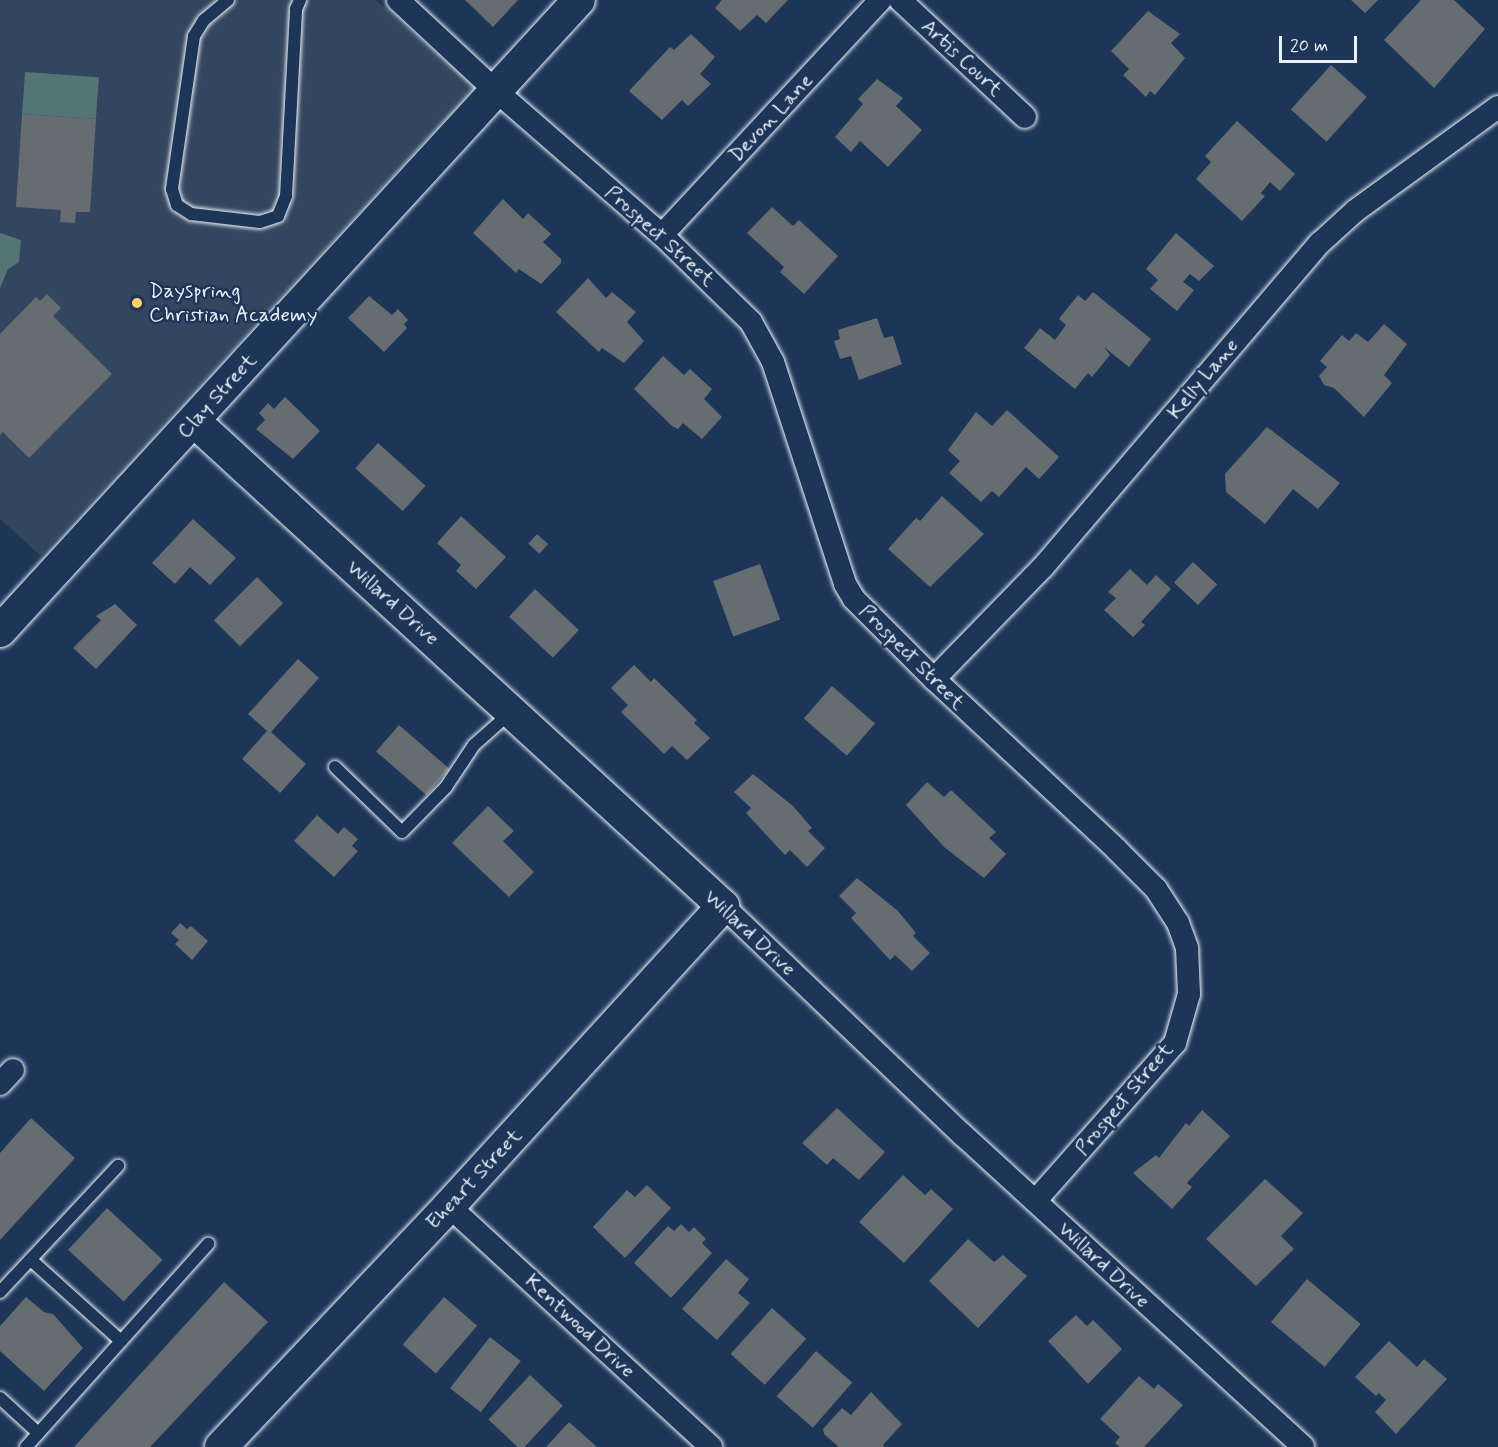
<!DOCTYPE html>
<html>
<head>
<meta charset="utf-8">
<style>
	body { margin:0 }
	#map { position:relative; width:1498px; height:1447px; overflow:hidden; background:#1d3557; font-family:Mynerve,sans-serif }
	div>[style] { position:absolute }
	[style*='--x'] { left:calc(var(--x)*1px); top:calc(var(--y)*1px); width:calc(var(--w)*1px); rotate:calc(var(--a)*1deg) }
	.built>* { inset:0; background:#33465f }
	.green>* { inset:0; background:#537576; transform-origin:0 0 }
	.building>* { inset:0; background:#666d71; transform-origin:0 0 }
	.roads { filter:drop-shadow(0 0 2px #e8f1f8) drop-shadow(0 0 2px #e8f1f8) }
	.lane>* { height:12px; margin:-6px; padding:0 6px; transform-origin:6px; border-radius:6px; background:#1d3557 }
	.street>* { height:22px; margin:-11px; padding:0 11px; transform-origin:11px; border-radius:11px; background:#1d3557 }
	.secondary>* { height:32px; margin:-16px; padding:0 16px; transform-origin:16px; border-radius:16px; background:#1d3557 }
	.dots>* { width:16px; height:16px; translate:-50% -50%; box-sizing:border-box; border:3px solid #1d3557; border-radius:50% }
	span { translate:-50% -50%; white-space:nowrap; text-align:center; line-height:1.15; -webkit-text-stroke:5px #1d3557; paint-order:stroke }
	.street-label { font-size:21px; color:#e8f1f8 }
	.poi-label { font-size:21px; color:#e8f1f8 }
	.left { translate:0 -50%; text-align:left }
	.scale { position:absolute; left:1279px; top:36px; width:78px; height:27px; box-sizing:border-box; border:3px solid #e8f1f8; border-top:0; padding-left:8px; font-size:18px; line-height:21px; white-space:nowrap; color:#e8f1f8; -webkit-text-stroke:4px #1d3557; paint-order:stroke }
</style>
</head>
<body>
<div id="map">
	<div class="built">
		<div style="clip-path:polygon(0 0,376px 0,475px 87px,41px 556px,0 519px)"></div>
	</div>
	<div class="green">
		<div style="left:25px;top:72px;width:74px;height:42px;rotate:4deg"></div>
		<div style="clip-path:polygon(0 233px,21px 240px,19px 262px,8px 269px,0 288px)"></div>
	</div>
	<div class="building">
		<div style="clip-path:polygon(465px 0,518px 0,493px 27px)"></div>
		<div style="clip-path:polygon(722px 0,788px 0,766px 23px,757px 15px,740px 31px,715px 8px)"></div>
		<div style="clip-path:polygon(1351px 0,1378px 0,1365px 13px)"></div>
		<div style="clip-path:polygon(1421px 0,1454px 0,1485px 29px,1434px 88px,1384px 40px)"></div>
		<div style="clip-path:polygon(1148px 11px,1180px 34px,1171px 43px,1185px 58px,1155px 95px,1150px 91px,1146px 97px,1123px 75px,1129px 69px,1111px 51px)"></div>
		<div style="clip-path:polygon(691px 34px,715px 57px,700px 74px,711px 84px,688px 106px,682px 100px,662px 120px,629px 91px,670px 47px,674px 50px)"></div>
		<div style="left:1331px;top:65px;width:48px;height:60px;rotate:42deg"></div>
		<div style="clip-path:polygon(877px 79px,903px 98px,896px 106px,922px 130px,888px 167px,860px 141px,851px 152px,835px 137px,863px 104px,858px 99px)"></div>
		<div style="clip-path:polygon(22px 114px,96px 119px,90px 212px,76px 212px,75px 223px,60px 222px,61px 210px,16px 207px)"></div>
		<div style="clip-path:polygon(1237px 121px,1295px 174px,1280px 191px,1270px 182px,1261px 193px,1265px 196px,1242px 221px,1196px 179px,1211px 162px,1205px 156px)"></div>
		<div style="clip-path:polygon(503px 199px,523px 219px,528px 213px,551px 234px,543px 242px,561px 259px,561px 263px,541px 284px,519px 269px,516px 273px,473px 233px)"></div>
		<div style="clip-path:polygon(772px 207px,793px 226px,799px 220px,838px 256px,804px 294px,780px 272px,784px 267px,747px 233px)"></div>
		<div style="clip-path:polygon(1176px 233px,1214px 266px,1199px 281px,1190px 274px,1183px 282px,1194px 290px,1177px 311px,1150px 289px,1158px 280px,1146px 269px)"></div>
		<div style="clip-path:polygon(588px 278px,606px 298px,612px 292px,636px 312px,627px 322px,644px 341px,624px 363px,602px 348px,599px 352px,556px 312px)"></div>
		<div style="clip-path:polygon(1093px 292px,1151px 339px,1129px 367px,1104px 347px,1110px 355px,1092px 377px,1088px 373px,1075px 389px,1024px 348px,1040px 328px,1055px 340px,1066px 325px,1059px 319px,1062px 315px,1078px 295px,1085px 301px)"></div>
		<div style="clip-path:polygon(47px 294px,61px 308px,53px 316px,112px 374px,29px 458px,3px 432px,0 435px,0 334px,36px 297px,40px 301px)"></div>
		<div style="clip-path:polygon(369px 296px,392px 315px,398px 309px,408px 320px,404px 324px,407px 328px,384px 352px,348px 318px)"></div>
		<div style="clip-path:polygon(877px 318px,884px 338px,893px 336px,902px 364px,859px 380px,851px 356px,840px 359px,834px 341px,840px 339px,838px 330px)"></div>
		<div style="clip-path:polygon(1384px 324px,1407px 344px,1384px 375px,1392px 383px,1364px 417px,1334px 388px,1324px 385px,1319px 376px,1327px 367px,1320px 361px,1342px 335px,1349px 341px,1356px 333px,1368px 342px)"></div>
		<div style="clip-path:polygon(663px 356px,684px 375px,690px 369px,712px 389px,704px 399px,722px 417px,702px 439px,683px 423px,678px 429px,672px 426px,634px 389px)"></div>
		<div style="clip-path:polygon(285px 397px,320px 431px,293px 459px,256px 429px,265px 420px,259px 413px,268px 403px,274px 409px)"></div>
		<div style="clip-path:polygon(1007px 410px,1059px 457px,1039px 479px,1026px 467px,999px 497px,992px 491px,981px 502px,949px 473px,960px 461px,948px 450px,976px 412px,992px 426px)"></div>
		<div style="clip-path:polygon(1267px 427px,1340px 483px,1318px 509px,1293px 489px,1265px 524px,1226px 492px,1225px 474px)"></div>
		<div style="left:378px;top:443px;width:64px;height:34px;rotate:42deg"></div>
		<div style="clip-path:polygon(942px 496px,984px 534px,930px 587px,888px 549px,916px 518px,920px 521px)"></div>
		<div style="clip-path:polygon(461px 516px,506px 557px,476px 589px,456px 571px,461px 565px,437px 543px)"></div>
		<div style="clip-path:polygon(193px 519px,236px 558px,210px 585px,190px 567px,175px 584px,152px 563px)"></div>
		<div style="left:537px;top:534px;width:15px;height:13px;rotate:42deg"></div>
		<div style="left:1193px;top:562px;width:33px;height:28px;rotate:43deg"></div>
		<div style="left:760px;top:564px;width:59px;height:50px;rotate:70deg"></div>
		<div style="clip-path:polygon(1130px 569px,1147px 585px,1156px 575px,1171px 589px,1141px 622px,1145px 625px,1133px 637px,1104px 610px,1116px 598px,1108px 592px)"></div>
		<div style="left:257px;top:577px;width:37px;height:61px;rotate:45deg"></div>
		<div style="left:535px;top:589px;width:60px;height:38px;rotate:43deg"></div>
		<div style="clip-path:polygon(115px 604px,137px 625px,96px 669px,73px 648px,101px 620px,96px 616px)"></div>
		<div style="clip-path:polygon(298px 659px,319px 678px,271px 732px,306px 764px,280px 793px,242px 759px,267px 731px,248px 714px)"></div>
		<div style="clip-path:polygon(634px 665px,651px 682px,654px 678px,697px 720px,694px 723px,710px 738px,687px 760px,672px 746px,664px 754px,621px 712px,628px 705px,611px 688px)"></div>
		<div style="left:832px;top:686px;width:57px;height:43px;rotate:41deg"></div>
		<div style="left:399px;top:725px;width:67px;height:35px;rotate:41deg"></div>
		<div style="clip-path:polygon(753px 774px,793px 806px,812px 828px,808px 831px,825px 848px,807px 867px,790px 850px,785px 855px,746px 813px,751px 808px,734px 792px)"></div>
		<div style="clip-path:polygon(927px 782px,944px 797px,951px 790px,996px 832px,989px 838px,1006px 854px,984px 878px,944px 847px,906px 805px)"></div>
		<div style="clip-path:polygon(488px 806px,514px 831px,503px 841px,534px 872px,509px 897px,452px 843px)"></div>
		<div style="clip-path:polygon(317px 815px,338px 834px,344px 827px,358px 839px,352px 846px,358px 851px,334px 877px,294px 841px)"></div>
		<div style="clip-path:polygon(857px 878px,898px 911px,916px 933px,913px 936px,930px 953px,912px 971px,895px 955px,890px 960px,851px 918px,856px 913px,839px 896px)"></div>
		<div style="clip-path:polygon(180px 923px,187px 929px,191px 926px,208px 941px,192px 960px,175px 944px,179px 940px,171px 933px)"></div>
		<div style="clip-path:polygon(837px 1108px,885px 1152px,859px 1180px,833px 1158px,827px 1165px,802px 1143px)"></div>
		<div style="clip-path:polygon(1202px 1110px,1230px 1136px,1187px 1183px,1192px 1187px,1172px 1209px,1133px 1173px,1156px 1155px,1159px 1158px,1186px 1123px,1189px 1126px)"></div>
		<div style="clip-path:polygon(31px 1118px,75px 1158px,0 1240px,0 1153px)"></div>
		<div style="clip-path:polygon(903px 1175px,925px 1195px,931px 1189px,953px 1209px,904px 1263px,859px 1222px)"></div>
		<div style="clip-path:polygon(1265px 1179px,1303px 1213px,1281px 1236px,1294px 1249px,1256px 1286px,1206px 1239px)"></div>
		<div style="clip-path:polygon(647px 1185px,671px 1208px,625px 1258px,593px 1227px,627px 1190px,635px 1197px)"></div>
		<div style="left:107px;top:1208px;width:76px;height:57px;rotate:43deg"></div>
		<div style="clip-path:polygon(681px 1224px,689px 1232px,694px 1227px,706px 1239px,702px 1243px,712px 1253px,671px 1298px,634px 1263px,668px 1226px,674px 1231px)"></div>
		<div style="clip-path:polygon(968px 1239px,994px 1262px,1003px 1255px,1027px 1276px,978px 1328px,929px 1281px)"></div>
		<div style="clip-path:polygon(726px 1259px,749px 1279px,738px 1293px,750px 1303px,717px 1340px,682px 1309px)"></div>
		<div style="left:1307px;top:1279px;width:70px;height:56px;rotate:40deg"></div>
		<div style="clip-path:polygon(224px 1282px,268px 1322px,150px 1447px,74px 1447px)"></div>
		<div style="clip-path:polygon(26px 1297px,44px 1312px,53px 1314px,83px 1348px,44px 1391px,0 1351px,0 1326px)"></div>
		<div style="left:444px;top:1297px;width:44px;height:63px;rotate:41deg"></div>
		<div style="left:772px;top:1308px;width:46px;height:62px;rotate:42deg"></div>
		<div style="clip-path:polygon(1076px 1315px,1087px 1326px,1093px 1320px,1122px 1349px,1088px 1384px,1048px 1341px)"></div>
		<div style="left:490px;top:1337px;width:39px;height:65px;rotate:38deg"></div>
		<div style="clip-path:polygon(1389px 1341px,1417px 1367px,1424px 1359px,1447px 1379px,1396px 1434px,1375px 1412px,1386px 1400px,1379px 1393px,1376px 1396px,1355px 1377px)"></div>
		<div style="left:816px;top:1351px;width:48px;height:60px;rotate:41deg"></div>
		<div style="left:530px;top:1375px;width:45px;height:61px;rotate:43deg"></div>
		<div style="clip-path:polygon(1139px 1376px,1154px 1389px,1158px 1384px,1183px 1405px,1144px 1447px,1120px 1447px,1115px 1443px,1120px 1437px,1100px 1419px)"></div>
		<div style="clip-path:polygon(871px 1392px,902px 1424px,883px 1445px,885px 1447px,839px 1447px,824px 1434px,823px 1429px,842px 1408px,851px 1415px)"></div>
		<div style="clip-path:polygon(569px 1422px,597px 1447px,546px 1447px)"></div>
	</div>
	<div class="roads">
		<div class="lane">
			<div style="--x:228;--y:0;--w:31;--a:140"></div>
			<div style="--x:204;--y:20;--w:19;--a:122"></div>
			<div style="--x:194;--y:36;--w:155;--a:98.2"></div>
			<div style="--x:172;--y:189;--w:17;--a:73"></div>
			<div style="--x:177;--y:205;--w:17;--a:33"></div>
			<div style="--x:191;--y:214;--w:69;--a:6.6"></div>
			<div style="--x:260;--y:222;--w:19;--a:-18"></div>
			<div style="--x:278;--y:216;--w:22;--a:-68"></div>
			<div style="--x:286;--y:196;--w:187;--a:-86.9"></div>
			<div style="--x:296;--y:9;--w:10;--a:-66"></div>
			<div style="--x:335;--y:767;--w:93;--a:44.1"></div>
			<div style="--x:402;--y:832;--w:63;--a:-45.6"></div>
			<div style="--x:446;--y:787;--w:50;--a:-56.3"></div>
			<div style="--x:474;--y:745;--w:48;--a:-41.6"></div>
			<div style="--x:31;--y:1260;--w:121;--a:42"></div>
			<div style="--x:0;--y:1292;--w:173;--a:-46.9"></div>
			<div style="--x:0;--y:1398;--w:52;--a:42.6"></div>
			<div style="--x:26;--y:1447;--w:273;--a:-48.1"></div>
		</div>
		<div class="street">
			<div style="--x:398;--y:0;--w:132;--a:42.9"></div>
			<div style="--x:495;--y:90;--w:221;--a:41"></div>
			<div style="--x:662;--y:235;--w:124;--a:44.3"></div>
			<div style="--x:751;--y:322;--w:46;--a:61.2"></div>
			<div style="--x:773;--y:362;--w:233;--a:72"></div>
			<div style="--x:845;--y:584;--w:17;--a:59"></div>
			<div style="--x:854;--y:599;--w:113;--a:45"></div>
			<div style="--x:934;--y:679;--w:249;--a:43"></div>
			<div style="--x:1116;--y:849;--w:57;--a:45"></div>
			<div style="--x:1156;--y:889;--w:40;--a:57.1"></div>
			<div style="--x:1178;--y:923;--w:27;--a:70"></div>
			<div style="--x:1187;--y:948;--w:46;--a:87.5"></div>
			<div style="--x:1189;--y:994;--w:51;--a:105.9"></div>
			<div style="--x:1175;--y:1043;--w:211;--a:131.5"></div>
			<div style="--x:900;--y:0;--w:171;--a:43.1"></div>
			<div style="--x:662;--y:235;--w:321;--a:-47.1"></div>
			<div style="--x:934;--y:679;--w:156;--a:-45.8"></div>
			<div style="--x:1043;--y:567;--w:426;--a:-49.5"></div>
			<div style="--x:1320;--y:243;--w:47;--a:-42.4"></div>
			<div style="--x:1355;--y:211;--w:177;--a:-36"></div>
			<div style="--x:723;--y:906;--w:332;--a:43.7"></div>
			<div style="--x:963;--y:1135;--w:461;--a:42.5"></div>
			<div style="--x:0;--y:1084;--w:19;--a:-47"></div>
			<div style="--x:449;--y:1206;--w:356;--a:42.6"></div>
		</div>
		<div class="secondary">
			<div style="--x:194;--y:421;--w:718;--a:42.52"></div>
			<div style="--x:723;--y:906;--w:406;--a:132.4"></div>
			<div style="--x:449;--y:1206;--w:332;--a:133.4"></div>
			<div style="--x:0;--y:631;--w:856;--a:-47.46"></div>
		</div>
	</div>
	<div class="dots">
		<div style="left:137px;top:303px;background:#ffd166"></div>
	</div>
	<div class="street-label">
		<span style="left:962px;top:58px;rotate:43deg">Artis Court</span>
		<span style="left:771px;top:118px;rotate:-47deg">Devon Lane</span>
		<span style="left:660px;top:236px;rotate:42deg">Prospect Street</span>
		<span style="left:1203px;top:379px;rotate:-50deg">Kelly Lane</span>
		<span style="left:217px;top:396px;rotate:-48deg">Clay Street</span>
		<span style="left:393px;top:603px;rotate:42deg">Willard Drive</span>
		<span style="left:912px;top:657px;rotate:45deg">Prospect Street</span>
		<span style="left:750px;top:933px;rotate:43deg">Willard Drive</span>
		<span style="left:1124px;top:1099px;rotate:-50deg">Prospect Street</span>
		<span style="left:474px;top:1179px;rotate:-47deg">Eheart Street</span>
		<span style="left:1104px;top:1265px;rotate:43deg">Willard Drive</span>
		<span style="left:580px;top:1326px;rotate:43deg">Kentwood Drive</span>
	</div>
	<div class="poi-label">
		<span class="left" style="left:149px;top:303px">Dayspring<br>Christian Academy</span>
	</div>
	<div class="scale">20 m</div>
</div>
</body>
</html>
